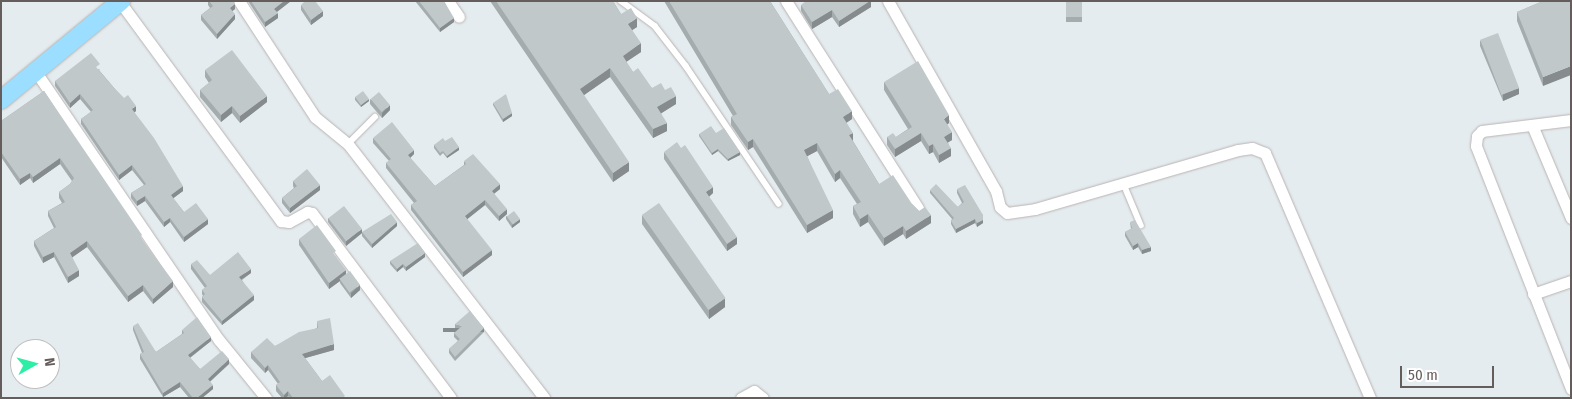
<!DOCTYPE html>
<html>
<head>
<meta charset="utf-8">
<style>
	body { margin:0 }
	#map { position:relative; width:1572px; height:399px; overflow:hidden; background:#e4ecef; font-family:"Fira Sans Condensed",sans-serif }
	div>[style] { position:absolute }
	[style*='--x'] { left:calc(var(--x)*1px); top:calc(var(--y)*1px); width:calc(var(--w)*1px); rotate:calc(var(--a)*1deg) }
	.roads { filter:drop-shadow(0 0 1px #bab3b2) drop-shadow(0 0 1px #bab3b2) }
	.service>* { height:5.5px; margin:-2.75px; padding:0 2.75px; transform-origin:2.75px; border-radius:2.75px; background:#fff }
	.minor>* { height:11px; margin:-5.5px; padding:0 5.5px; transform-origin:5.5px; border-radius:5.5px; background:#fff }
	.trunk>* { height:18px; margin:-9px; padding:0 9px; transform-origin:9px; border-radius:9px; background:#9bdeff }
	.wall>* { inset:0; background:#a5acae; transform-origin:0 0 }
	.shaded-wall>* { inset:0; background:#868c8d; transform-origin:0 0 }
	.building>* { inset:0; background:#c0c8ca; transform-origin:0 0 }
	span { translate:-50% -50%; white-space:nowrap; text-align:center; line-height:1.15; -webkit-text-stroke:4px #fff; paint-order:stroke }
	.frame { position:absolute; inset:0; border:2px solid #655d5c; pointer-events:none }
	.north { position:absolute; left:10px; top:339px; width:50px; height:50px; box-sizing:border-box; background:#fff; border:1px solid #c1bebe; border-radius:50%; rotate:83deg; font-size:14px; font-weight:700; line-height:20px; text-align:center; color:#655d5c }
	.north::after { content:''; display:block; margin:auto; width:18px; height:22px; background:#2ceea4; clip-path:polygon(50% 0,100% 100%,50% 72%,0 100%) }
	.scale { position:absolute; left:1400px; top:366px; width:94px; height:22px; box-sizing:border-box; border:2px solid #655d5c; border-top:0; padding-left:6px; font-size:15px; line-height:18px; white-space:nowrap; color:#655d5c; -webkit-text-stroke:4px #fff; paint-order:stroke }
</style>
</head>
<body>
<div id="map">
	<div class="roads">
		<div class="service">
			<div style="--x:621;--y:1;--w:42;--a:36.3"></div>
			<div style="--x:655;--y:26;--w:51;--a:52.2"></div>
			<div style="--x:686;--y:66;--w:166;--a:56"></div>
			<div style="--x:348;--y:144;--w:38;--a:-45"></div>
			<div style="--x:1123;--y:182;--w:47;--a:67.3"></div>
		</div>
		<div class="minor">
			<div style="--x:239;--y:1;--w:139;--a:56.8"></div>
			<div style="--x:315;--y:117;--w:43;--a:39.3"></div>
			<div style="--x:348;--y:144;--w:321;--a:52.3"></div>
			<div style="--x:448;--y:1;--w:19;--a:55"></div>
			<div style="--x:786;--y:1;--w:246;--a:57.5"></div>
			<div style="--x:888;--y:1;--w:219;--a:60.4"></div>
			<div style="--x:996;--y:191;--w:16;--a:76"></div>
			<div style="--x:1000;--y:207;--w:9;--a:41"></div>
			<div style="--x:1007;--y:213;--w:28;--a:-8"></div>
			<div style="--x:1035;--y:209;--w:211;--a:-16.2"></div>
			<div style="--x:1238;--y:150;--w:14;--a:-8"></div>
			<div style="--x:1252;--y:148;--w:14;--a:21"></div>
			<div style="--x:1265;--y:153;--w:267;--a:66.8"></div>
			<div style="--x:120;--y:2;--w:272;--a:53.7"></div>
			<div style="--x:281;--y:221;--w:8;--a:7"></div>
			<div style="--x:289;--y:222;--w:21;--a:-29"></div>
			<div style="--x:307;--y:212;--w:5;--a:11"></div>
			<div style="--x:312;--y:213;--w:231;--a:53.1"></div>
			<div style="--x:36;--y:72;--w:325;--a:55.7"></div>
			<div style="--x:219;--y:340;--w:75;--a:51"></div>
			<div style="--x:1571;--y:120;--w:90;--a:173"></div>
			<div style="--x:1482;--y:131;--w:7;--a:135"></div>
			<div style="--x:1477;--y:136;--w:10;--a:96"></div>
			<div style="--x:1476;--y:146;--w:261;--a:68.6"></div>
			<div style="--x:1532;--y:125;--w:101;--a:67.2"></div>
			<div style="--x:1533;--y:294;--w:40;--a:-18.9"></div>
			<div style="--x:741;--y:398;--w:15;--a:-28"></div>
			<div style="--x:754;--y:391;--w:11;--a:38"></div>
		</div>
		<div class="trunk">
			<div style="--x:1;--y:100;--w:156;--a:-39.5"></div>
		</div>
	</div>
	<div class="wall">
		<div style="clip-path:polygon(208px 1px,234px 1px,235px 9px,232px 11px,235px 19px,217px 39px,201px 20px,201px 15px,210px 8px,208px 5px)"></div>
		<div style="clip-path:polygon(248px 1px,291px 1px,277px 12px,278px 18px,265px 27px)"></div>
		<div style="clip-path:polygon(415px 1px,444px 1px,454px 22px,440px 32px)"></div>
		<div style="clip-path:polygon(490px 1px,613px 1px,621px 14px,637px 27px,632px 30px,641px 52px,626px 62px,633px 72px,652px 88px,665px 90px,676px 104px,661px 113px,667px 131px,653px 138px,610px 77px,583px 95px,629px 171px,613px 182px)"></div>
		<div style="clip-path:polygon(664px 1px,770px 1px,829px 94px,852px 119px,846px 123px,853px 141px,879px 184px,912px 204px,931px 223px,906px 239px,903px 234px,884px 246px,868px 222px,860px 227px,853px 214px,853px 206px,857px 204px,840px 178px,835px 182px,817px 151px,807px 156px,833px 218px,807px 233px,753px 147px,748px 150px,731px 125px,731px 117px,733px 116px)"></div>
		<div style="clip-path:polygon(871px 1px,871px 7px,839px 27px,832px 17px,812px 29px,801px 11px,801px 5px)"></div>
		<div style="left:1066px;top:1px;width:16px;height:21px"></div>
		<div style="clip-path:polygon(1543px 1px,1543px 86px,1517px 21px,1517px 12px)"></div>
		<div style="clip-path:polygon(301px 5px,323px 16px,311px 25px,301px 10px)"></div>
		<div style="clip-path:polygon(1480px 40px,1519px 94px,1503px 101px,1480px 46px)"></div>
		<div style="clip-path:polygon(100px 69px,99px 70px,115px 89px,136px 111px,134px 113px,183px 191px,173px 198px,184px 212px,208px 224px,184px 242px,170px 222px,164px 227px,145px 201px,137px 206px,131px 198px,131px 193px,144px 185px,132px 170px,119px 180px,81px 124px,81px 119px,91px 112px,80px 99px,70px 108px,55px 86px,55px 81px)"></div>
		<div style="clip-path:polygon(205px 70px,267px 102px,240px 123px,232px 113px,221px 122px,200px 97px,200px 90px,209px 83px,205px 77px)"></div>
		<div style="clip-path:polygon(884px 82px,949px 123px,947px 124px,952px 140px,948px 142px,951px 156px,939px 163px,933px 152px,929px 154px,921px 141px,895px 157px,887px 145px,887px 137px,896px 137px,908px 129px,884px 90px)"></div>
		<div style="clip-path:polygon(44px 91px,173px 287px,153px 304px,143px 291px,128px 302px,87px 247px,72px 257px,79px 276px,68px 283px,54px 257px,43px 263px,34px 246px,34px 241px,54px 228px,48px 216px,48px 211px,62px 203px,59px 198px,59px 192px,70px 184px,72px 181px,60px 164px,33px 183px,30px 178px,20px 185px,1px 157px,1px 121px)"></div>
		<div style="clip-path:polygon(355px 97px,369px 101px,361px 107px,355px 100px)"></div>
		<div style="clip-path:polygon(370px 99px,390px 110px,382px 118px,370px 104px)"></div>
		<div style="clip-path:polygon(493px 103px,512px 116px,503px 122px,493px 105px)"></div>
		<div style="clip-path:polygon(716px 133px,740px 155px,728px 161px,718px 151px,712px 155px,699px 136px,699px 134px)"></div>
		<div style="clip-path:polygon(373px 138px,414px 154px,410px 158px,435px 186px,464px 165px,464px 161px,500px 189px,494px 194px,507px 214px,499px 221px,485px 205px,467px 219px,492px 255px,463px 277px,411px 210px,411px 205px,414px 203px,386px 168px,386px 163px,389px 161px,373px 143px)"></div>
		<div style="clip-path:polygon(445px 141px,459px 150px,447px 158px,443px 153px,440px 156px,434px 148px,434px 145px)"></div>
		<div style="clip-path:polygon(664px 152px,713px 193px,709px 197px,737px 244px,727px 251px,664px 159px)"></div>
		<div style="clip-path:polygon(293px 181px,320px 190px,290px 213px,282px 203px,282px 198px,294px 188px,293px 186px)"></div>
		<div style="clip-path:polygon(957px 189px,983px 215px,983px 223px,977px 227px,975px 223px,956px 233px,951px 224px,951px 221px,952px 219px,930px 193px,930px 190px,958px 207px,962px 203px,957px 193px)"></div>
		<div style="clip-path:polygon(642px 215px,725px 307px,709px 319px,642px 224px)"></div>
		<div style="clip-path:polygon(506px 216px,520px 222px,512px 228px,506px 219px)"></div>
		<div style="clip-path:polygon(328px 218px,362px 233px,346px 246px,328px 222px)"></div>
		<div style="clip-path:polygon(1130px 222px,1151px 251px,1142px 254px,1138px 247px,1133px 250px,1125px 236px,1125px 232px,1131px 229px)"></div>
		<div style="clip-path:polygon(397px 226px,372px 248px,362px 236px,362px 232px)"></div>
		<div style="clip-path:polygon(299px 239px,336px 257px,346px 274px,360px 290px,351px 298px,340px 283px,340px 281px,329px 289px,299px 245px)"></div>
		<div style="clip-path:polygon(425px 257px,406px 271px,403px 267px,397px 272px,390px 264px,390px 261px)"></div>
		<div style="clip-path:polygon(191px 264px,210px 275px,251px 273px,242px 280px,254px 300px,222px 325px,202px 302px,202px 297px,203px 296px,202px 294px,202px 290px,205px 288px,191px 269px)"></div>
		<div style="clip-path:polygon(317px 321px,334px 350px,305px 358px,322px 381px,345px 398px,289px 398px,288px 396px,286px 398px,282px 398px,276px 391px,276px 385px,278px 384px,268px 370px,265px 373px,251px 358px,251px 352px,275px 346px,317px 328px)"></div>
		<div style="clip-path:polygon(455px 324px,484px 332px,455px 361px,449px 353px,449px 349px,458px 341px,454px 337px,454px 333px,458px 329px,455px 328px)"></div>
		<div style="clip-path:polygon(133px 326px,156px 352px,182px 334px,182px 330px,211px 341px,190px 358px,200px 369px,229px 364px,210px 382px,213px 389px,202px 398px,189px 398px,180px 387px,163px 397px,140px 359px,140px 354px,142px 353px,133px 330px)"></div>
	</div>
	<div class="shaded-wall">
		<div style="clip-path:polygon(284px 1px,291px 1px,274px 14px,274px 9px)"></div>
		<div style="clip-path:polygon(870px 1px,871px 1px,871px 7px,839px 27px,839px 21px)"></div>
		<div style="clip-path:polygon(235px 4px,235px 9px,230px 13px,230px 8px)"></div>
		<div style="clip-path:polygon(832px 10px,832px 17px,812px 29px,812px 22px)"></div>
		<div style="clip-path:polygon(323px 11px,323px 16px,311px 25px,311px 20px)"></div>
		<div style="clip-path:polygon(278px 13px,278px 18px,265px 27px,265px 22px)"></div>
		<div style="clip-path:polygon(235px 14px,235px 19px,217px 39px,217px 34px)"></div>
		<div style="clip-path:polygon(454px 18px,454px 22px,440px 32px,440px 28px)"></div>
		<div style="clip-path:polygon(637px 18px,637px 27px,628px 33px,628px 24px)"></div>
		<div style="clip-path:polygon(641px 43px,641px 52px,623px 64px,623px 56px)"></div>
		<div style="clip-path:polygon(1571px 66px,1571px 75px,1543px 86px,1543px 77px)"></div>
		<div style="clip-path:polygon(610px 68px,610px 77px,580px 98px,580px 89px)"></div>
		<div style="clip-path:polygon(1519px 88px,1519px 94px,1503px 101px,1503px 94px)"></div>
		<div style="clip-path:polygon(80px 94px,80px 99px,70px 108px,70px 103px)"></div>
		<div style="clip-path:polygon(267px 96px,267px 102px,240px 123px,240px 116px)"></div>
		<div style="clip-path:polygon(676px 96px,676px 104px,657px 116px,657px 107px)"></div>
		<div style="clip-path:polygon(369px 99px,369px 101px,361px 107px,361px 105px)"></div>
		<div style="clip-path:polygon(390px 105px,390px 110px,382px 118px,382px 113px)"></div>
		<div style="clip-path:polygon(136px 106px,136px 111px,132px 114px,132px 109px)"></div>
		<div style="clip-path:polygon(232px 106px,232px 113px,221px 122px,221px 115px)"></div>
		<div style="clip-path:polygon(852px 111px,852px 119px,843px 125px,843px 117px)"></div>
		<div style="clip-path:polygon(512px 113px,512px 116px,503px 122px,503px 119px)"></div>
		<div style="clip-path:polygon(949px 115px,949px 123px,944px 127px,944px 119px)"></div>
		<div style="clip-path:polygon(667px 123px,667px 131px,653px 138px,653px 129px)"></div>
		<div style="clip-path:polygon(952px 132px,952px 140px,944px 145px,944px 137px)"></div>
		<div style="clip-path:polygon(853px 133px,853px 141px,849px 135px)"></div>
		<div style="clip-path:polygon(921px 133px,921px 141px,895px 157px,895px 149px)"></div>
		<div style="clip-path:polygon(753px 139px,753px 147px,748px 150px,748px 142px)"></div>
		<div style="clip-path:polygon(817px 143px,817px 151px,804px 158px,804px 150px)"></div>
		<div style="clip-path:polygon(933px 144px,933px 152px,929px 154px,929px 146px)"></div>
		<div style="clip-path:polygon(459px 147px,459px 150px,447px 158px,447px 156px)"></div>
		<div style="clip-path:polygon(951px 148px,951px 156px,939px 163px,939px 155px)"></div>
		<div style="clip-path:polygon(718px 149px,718px 151px,712px 155px,712px 153px)"></div>
		<div style="clip-path:polygon(414px 150px,414px 154px,408px 160px,408px 155px)"></div>
		<div style="clip-path:polygon(740px 152px,740px 155px,728px 161px,728px 159px)"></div>
		<div style="clip-path:polygon(60px 158px,60px 164px,33px 183px,33px 177px)"></div>
		<div style="clip-path:polygon(629px 162px,629px 171px,613px 182px,613px 173px)"></div>
		<div style="clip-path:polygon(132px 165px,132px 170px,119px 180px,119px 175px)"></div>
		<div style="clip-path:polygon(840px 170px,840px 178px,835px 182px,835px 174px)"></div>
		<div style="clip-path:polygon(30px 173px,30px 178px,20px 185px,20px 179px)"></div>
		<div style="clip-path:polygon(500px 184px,500px 189px,492px 195px,492px 191px)"></div>
		<div style="clip-path:polygon(320px 185px,320px 190px,290px 213px,290px 208px)"></div>
		<div style="clip-path:polygon(183px 186px,183px 191px,171px 200px,171px 195px)"></div>
		<div style="clip-path:polygon(713px 187px,713px 193px,706px 199px,706px 192px)"></div>
		<div style="clip-path:polygon(145px 196px,145px 201px,137px 206px,137px 201px)"></div>
		<div style="clip-path:polygon(485px 200px,485px 205px,465px 221px,465px 216px)"></div>
		<div style="clip-path:polygon(507px 209px,507px 214px,499px 221px,499px 216px)"></div>
		<div style="clip-path:polygon(833px 210px,833px 218px,807px 233px,807px 225px)"></div>
		<div style="clip-path:polygon(868px 214px,868px 222px,860px 227px,860px 219px)"></div>
		<div style="clip-path:polygon(931px 215px,931px 223px,906px 239px,906px 231px)"></div>
		<div style="clip-path:polygon(170px 218px,170px 222px,164px 227px,164px 222px)"></div>
		<div style="clip-path:polygon(208px 219px,208px 224px,184px 242px,184px 237px)"></div>
		<div style="clip-path:polygon(520px 219px,520px 222px,512px 228px,512px 225px)"></div>
		<div style="clip-path:polygon(975px 219px,975px 223px,956px 233px,956px 229px)"></div>
		<div style="clip-path:polygon(983px 220px,983px 223px,977px 227px,977px 223px)"></div>
		<div style="clip-path:polygon(397px 222px,397px 226px,372px 248px,372px 244px)"></div>
		<div style="clip-path:polygon(903px 226px,903px 234px,884px 246px,884px 238px)"></div>
		<div style="clip-path:polygon(362px 229px,362px 233px,346px 246px,346px 241px)"></div>
		<div style="clip-path:polygon(737px 237px,737px 244px,727px 251px,727px 244px)"></div>
		<div style="clip-path:polygon(87px 241px,87px 247px,70px 259px,70px 253px)"></div>
		<div style="clip-path:polygon(1138px 243px,1138px 247px,1133px 250px,1133px 246px)"></div>
		<div style="clip-path:polygon(1151px 247px,1151px 251px,1142px 254px,1142px 250px)"></div>
		<div style="clip-path:polygon(492px 250px,492px 255px,463px 277px,463px 272px)"></div>
		<div style="clip-path:polygon(54px 252px,54px 257px,43px 263px,43px 257px)"></div>
		<div style="clip-path:polygon(425px 253px,425px 257px,406px 271px,406px 267px)"></div>
		<div style="clip-path:polygon(403px 264px,403px 267px,397px 272px,397px 269px)"></div>
		<div style="clip-path:polygon(251px 269px,251px 273px,239px 281px,239px 277px)"></div>
		<div style="clip-path:polygon(79px 270px,79px 276px,68px 283px,68px 277px)"></div>
		<div style="clip-path:polygon(346px 270px,346px 277px,340px 279px,340px 281px,329px 289px,329px 283px)"></div>
		<div style="clip-path:polygon(173px 281px,173px 287px,153px 304px,153px 299px)"></div>
		<div style="clip-path:polygon(143px 285px,143px 291px,128px 302px,128px 296px)"></div>
		<div style="clip-path:polygon(360px 285px,360px 290px,351px 298px,351px 293px)"></div>
		<div style="clip-path:polygon(254px 295px,254px 300px,222px 325px,222px 321px)"></div>
		<div style="clip-path:polygon(725px 298px,725px 307px,709px 319px,709px 310px)"></div>
		<div style="left:484px;top:328px;width:4px;height:41px;rotate:90deg"></div>
		<div style="clip-path:polygon(211px 337px,211px 341px,188px 359px,188px 355px)"></div>
		<div style="clip-path:polygon(334px 344px,334px 350px,302px 359px,302px 354px)"></div>
		<div style="clip-path:polygon(229px 359px,229px 364px,208px 383px,208px 379px)"></div>
		<div style="clip-path:polygon(268px 365px,268px 370px,265px 373px,265px 368px)"></div>
		<div style="clip-path:polygon(180px 382px,180px 387px,163px 397px,163px 393px)"></div>
		<div style="clip-path:polygon(213px 385px,213px 389px,202px 398px,197px 398px)"></div>
		<div style="clip-path:polygon(288px 391px,288px 396px,286px 398px,284px 398px,284px 395px)"></div>
	</div>
	<div class="building">
		<div style="clip-path:polygon(209px 1px,234px 1px,235px 4px,230px 8px,235px 14px,217px 34px,201px 15px,213px 6px)"></div>
		<div style="clip-path:polygon(251px 1px,284px 1px,274px 9px,278px 13px,265px 22px)"></div>
		<div style="clip-path:polygon(305px 1px,315px 1px,323px 11px,311px 20px,301px 5px)"></div>
		<div style="clip-path:polygon(419px 1px,444px 1px,454px 18px,440px 28px)"></div>
		<div style="clip-path:polygon(496px 1px,613px 1px,621px 14px,631px 8px,637px 18px,628px 24px,641px 43px,623px 56px,633px 72px,638px 68px,652px 88px,661px 83px,665px 90px,671px 87px,676px 96px,657px 107px,667px 123px,653px 129px,610px 68px,580px 89px,629px 162px,613px 173px)"></div>
		<div style="clip-path:polygon(669px 1px,770px 1px,829px 94px,838px 89px,852px 111px,843px 117px,853px 133px,849px 135px,879px 184px,893px 175px,912px 204px,919px 211px,925px 207px,931px 215px,906px 231px,903px 226px,884px 238px,868px 214px,860px 219px,853px 206px,861px 202px,840px 170px,835px 174px,817px 143px,804px 150px,833px 210px,807px 225px,753px 139px,748px 142px,731px 117px,737px 114px)"></div>
		<div style="clip-path:polygon(806px 1px,870px 1px,839px 21px,832px 10px,812px 22px,801px 5px)"></div>
		<div style="left:1066px;top:1px;width:16px;height:16px"></div>
		<div style="clip-path:polygon(1543px 1px,1571px 1px,1571px 66px,1543px 77px,1517px 12px)"></div>
		<div style="left:1498px;top:33px;width:59px;height:19px;rotate:69deg"></div>
		<div style="clip-path:polygon(232px 50px,267px 96px,240px 116px,232px 106px,221px 115px,200px 90px,212px 80px,205px 70px)"></div>
		<div style="clip-path:polygon(91px 53px,100px 64px,96px 67px,115px 89px,124px 98px,128px 95px,136px 106px,132px 109px,154px 138px,183px 186px,171px 195px,184px 212px,196px 203px,208px 219px,184px 237px,170px 218px,164px 222px,145px 196px,137px 201px,131px 193px,146px 184px,132px 165px,119px 175px,81px 119px,93px 110px,80px 94px,70px 103px,55px 81px)"></div>
		<div style="clip-path:polygon(918px 61px,949px 115px,944px 119px,952px 132px,944px 137px,951px 148px,939px 155px,933px 144px,929px 146px,921px 133px,895px 149px,887px 137px,893px 133px,896px 137px,912px 127px,884px 82px)"></div>
		<div style="clip-path:polygon(44px 91px,142px 235px,140px 237px,173px 281px,153px 299px,143px 285px,128px 296px,87px 241px,70px 253px,79px 270px,68px 277px,54px 252px,43px 257px,34px 241px,56px 227px,48px 211px,65px 202px,59px 192px,70px 184px,74px 178px,60px 158px,33px 177px,30px 173px,20px 179px,1px 152px,1px 121px)"></div>
		<div style="left:363px;top:91px;width:10px;height:10px;rotate:53deg"></div>
		<div style="left:379px;top:92px;width:17px;height:11px;rotate:50deg"></div>
		<div style="clip-path:polygon(506px 94px,512px 113px,503px 119px,493px 103px)"></div>
		<div style="clip-path:polygon(392px 122px,414px 150px,408px 155px,435px 186px,466px 164px,464px 161px,473px 154px,500px 184px,492px 191px,507px 209px,499px 216px,485px 200px,465px 216px,492px 250px,463px 272px,411px 205px,417px 201px,386px 163px,391px 159px,373px 138px)"></div>
		<div style="clip-path:polygon(711px 126px,716px 133px,724px 128px,740px 152px,728px 159px,718px 149px,712px 153px,699px 134px)"></div>
		<div style="clip-path:polygon(452px 137px,459px 147px,447px 156px,443px 151px,440px 153px,434px 145px,443px 138px,445px 141px)"></div>
		<div style="clip-path:polygon(677px 142px,681px 148px,685px 145px,713px 187px,706px 192px,737px 237px,727px 244px,664px 152px)"></div>
		<div style="clip-path:polygon(307px 169px,320px 185px,290px 208px,282px 198px,297px 186px,293px 181px)"></div>
		<div style="clip-path:polygon(936px 184px,958px 207px,964px 202px,957px 189px,965px 185px,983px 215px,983px 220px,977px 223px,975px 219px,956px 229px,951px 221px,954px 218px,930px 190px)"></div>
		<div style="left:659px;top:203px;width:116px;height:21px;rotate:55deg"></div>
		<div style="left:344px;top:206px;width:29px;height:20px;rotate:52deg"></div>
		<div style="left:514px;top:211px;width:10px;height:9px;rotate:53deg"></div>
		<div style="clip-path:polygon(391px 214px,397px 222px,372px 244px,362px 232px)"></div>
		<div style="clip-path:polygon(1135px 220px,1151px 247px,1142px 250px,1138px 243px,1133px 246px,1125px 232px,1132px 228px,1130px 222px)"></div>
		<div style="clip-path:polygon(317px 225px,336px 251px,333px 253px,346px 270px,329px 283px,299px 239px)"></div>
		<div style="clip-path:polygon(418px 243px,425px 253px,406px 267px,403px 264px,397px 269px,390px 261px)"></div>
		<div style="clip-path:polygon(238px 252px,251px 269px,239px 277px,254px 295px,222px 321px,202px 297px,205px 294px,202px 290px,207px 286px,191px 264px,197px 260px,210px 275px)"></div>
		<div style="left:350px;top:271px;width:17px;height:13px;rotate:54deg"></div>
		<div style="clip-path:polygon(470px 311px,484px 328px,455px 357px,449px 349px,460px 339px,454px 333px,462px 326px,455px 324px)"></div>
		<div style="clip-path:polygon(197px 317px,211px 337px,188px 355px,200px 369px,222px 351px,229px 359px,208px 379px,213px 385px,197px 398px,193px 398px,180px 382px,163px 393px,140px 354px,144px 352px,133px 326px,138px 323px,156px 352px,184px 333px,182px 330px)"></div>
		<div style="clip-path:polygon(330px 318px,334px 344px,302px 354px,322px 381px,330px 375px,345px 396px,342px 398px,293px 398px,288px 391px,284px 395px,276px 385px,280px 382px,268px 365px,265px 368px,251px 352px,267px 338px,275px 346px,299px 332px,318px 328px,317px 321px)"></div>
	</div>
	<div class="frame"></div>
	<div class="north">N</div>
	<div class="scale">50 m</div>
</div>
</body>
</html>
